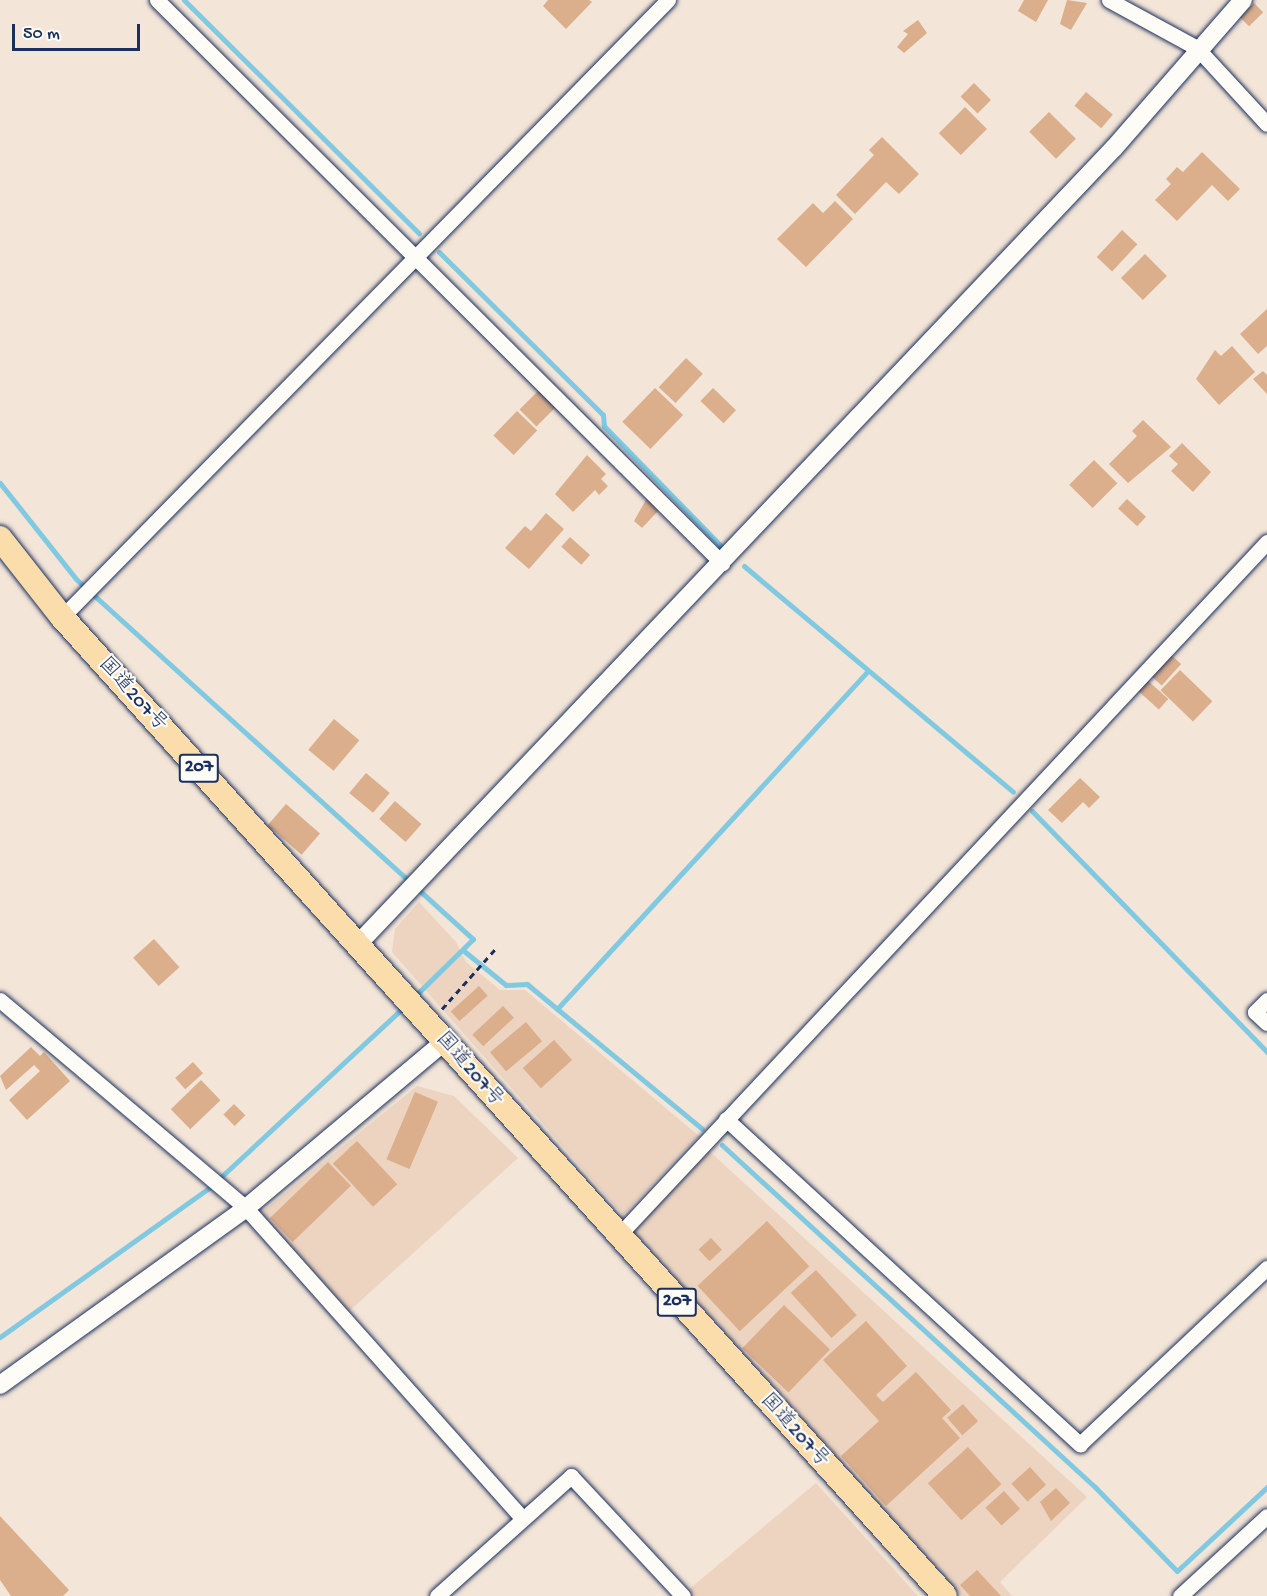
<!DOCTYPE html>
<html>
<head>
<meta charset="utf-8">
<style>
	body { margin:0 }
	#map { position:relative; width:1267px; height:1596px; overflow:hidden; background:#f3e5d7; font-family:"Gochi Hand","Klee One",sans-serif }
	div>[style] { position:absolute }
	[style*='--x'] { left:calc(var(--x)*1px); top:calc(var(--y)*1px); width:calc(var(--w)*1px); rotate:calc(var(--a)*1deg) }
	.built>* { inset:0; background:#ecd4c0 }
	.stream>* { height:5px; margin:-2.5px; padding:0 2.5px; transform-origin:2.5px; border-radius:2.5px; background:#81c9e1 }
	.building>* { inset:0; background:#dbae8c; transform-origin:0 0 }
	.path>* { height:3px; margin-top:-1.5px; transform-origin:0; background:repeating-linear-gradient(90deg,#1b2f5e 0 6px,transparent 0 10.5px) }
	.roads { filter:drop-shadow(0 0 2px #1b2f5e) drop-shadow(0 0 2px #1b2f5e) }
	.minor>* { height:15px; margin:-7.5px; padding:0 7.5px; transform-origin:7.5px; border-radius:7.5px; background:#fdfcf7 }
	.tertiary>* { height:18px; margin:-9px; padding:0 9px; transform-origin:9px; border-radius:9px; background:#fdfcf7 }
	.trunk>* { height:24px; margin:-12px; padding:0 12px; transform-origin:12px; border-radius:12px; background:#faddab }
	span { translate:-50% -50%; white-space:nowrap; text-align:center; line-height:1.15; -webkit-text-stroke:4.5px #fdfcf7; paint-order:stroke }
	.shield-label span { padding:2px 4px; background:#fdfcf7; border:2px solid; border-radius:4px; -webkit-text-stroke-width:0 }
	.shield-label { font-size:18px; color:#1b2f5e; font-weight:700 }
	.street-label { font-size:20px; color:#1b2f5e }
	.scale { position:absolute; left:12px; top:24px; width:128px; height:27px; box-sizing:border-box; border:3px solid #1b2f5e; border-top:0; padding-left:8px; font-size:18px; line-height:21px; white-space:nowrap; color:#1b2f5e; -webkit-text-stroke:4px #fdfcf7; paint-order:stroke }
</style>
</head>
<body>
<div id="map">
	<div class="built">
		<div style="clip-path:polygon(419px 902px,456px 942px,466px 962px,500px 990px,525px 990px,699px 1136px,623px 1215px,392px 952px,395px 929px)"></div>
		<div style="clip-path:polygon(417px 1086px,454px 1096px,518px 1158px,345px 1315px,257px 1216px)"></div>
		<div style="clip-path:polygon(708px 1150px,1087px 1497px,1000px 1582px,1012px 1596px,962px 1596px,632px 1229px)"></div>
		<div style="clip-path:polygon(816px 1483px,918px 1596px,692px 1596px,687px 1591px)"></div>
	</div>
	<div class="stream">
		<div style="--x:184;--y:0;--w:331;--a:44.8"></div>
		<div style="--x:439;--y:252;--w:231;--a:44.8"></div>
		<div style="--x:603;--y:415;--w:11;--a:85"></div>
		<div style="--x:604;--y:426;--w:168;--a:45.7"></div>
		<div style="--x:0;--y:483;--w:122;--a:51.6"></div>
		<div style="--x:76;--y:579;--w:536;--a:42.2"></div>
		<div style="--x:473;--y:939;--w:84;--a:135.5"></div>
		<div style="--x:744;--y:566;--w:351;--a:40"></div>
		<div style="--x:1032;--y:811;--w:337;--a:45.7"></div>
		<div style="--x:464;--y:951;--w:54;--a:39"></div>
		<div style="--x:506;--y:985;--w:21;--a:-3"></div>
		<div style="--x:527;--y:984;--w:227;--a:39.6"></div>
		<div style="--x:557;--y:1009;--w:459;--a:-47.4"></div>
		<div style="--x:722;--y:1145;--w:506;--a:42.52"></div>
		<div style="--x:1095;--y:1487;--w:117;--a:45.7"></div>
		<div style="--x:1177;--y:1571;--w:123;--a:-43"></div>
		<div style="--x:0;--y:1337;--w:257;--a:-35.5"></div>
		<div style="--x:209;--y:1188;--w:266;--a:-42.9"></div>
	</div>
	<div class="building">
		<div style="clip-path:polygon(548px 0,589px 0,592px 2px,566px 29px,543px 6px)"></div>
		<div style="clip-path:polygon(1024px 0,1048px 0,1036px 22px,1018px 11px)"></div>
		<div style="clip-path:polygon(1067px 0,1087px 3px,1071px 30px,1060px 24px)"></div>
		<div style="left:1254px;top:3px;width:13px;height:20px;rotate:45deg"></div>
		<div style="clip-path:polygon(918px 20px,927px 33px,904px 53px,897px 47px,908px 34px,903px 31px)"></div>
		<div style="left:974px;top:83px;width:24px;height:19px;rotate:45deg"></div>
		<div style="left:1086px;top:92px;width:35px;height:18px;rotate:40deg"></div>
		<div style="left:965px;top:107px;width:31px;height:37px;rotate:45deg"></div>
		<div style="left:1049px;top:112px;width:38px;height:28px;rotate:45deg"></div>
		<div style="clip-path:polygon(882px 137px,919px 174px,899px 194px,886px 182px,855px 214px,836px 195px,874px 155px,869px 150px)"></div>
		<div style="clip-path:polygon(1202px 152px,1240px 189px,1228px 201px,1212px 185px,1177px 221px,1155px 200px,1171px 184px,1166px 179px,1177px 167px,1183px 172px)"></div>
		<div style="clip-path:polygon(835px 201px,853px 219px,806px 267px,777px 239px,813px 203px,823px 213px)"></div>
		<div style="left:1122px;top:230px;width:21px;height:37px;rotate:43deg"></div>
		<div style="left:1145px;top:254px;width:31px;height:34px;rotate:45deg"></div>
		<div style="clip-path:polygon(1267px 309px,1267px 346px,1258px 354px,1240px 334px)"></div>
		<div style="clip-path:polygon(1232px 346px,1255px 372px,1219px 405px,1196px 379px,1215px 350px,1221px 356px)"></div>
		<div style="left:686px;top:358px;width:23px;height:40px;rotate:43deg"></div>
		<div style="clip-path:polygon(1263px 371px,1267px 375px,1267px 394px,1253px 379px)"></div>
		<div style="left:655px;top:388px;width:39px;height:47px;rotate:44deg"></div>
		<div style="left:713px;top:388px;width:32px;height:18px;rotate:44deg"></div>
		<div style="left:540px;top:389px;width:24px;height:29px;rotate:45deg"></div>
		<div style="left:517px;top:411px;width:28px;height:34px;rotate:44deg"></div>
		<div style="clip-path:polygon(1143px 420px,1171px 447px,1128px 483px,1109px 464px,1137px 436px,1132px 431px)"></div>
		<div style="clip-path:polygon(1182px 443px,1211px 472px,1193px 492px,1171px 471px,1178px 464px,1169px 456px)"></div>
		<div style="clip-path:polygon(587px 455px,606px 474px,601px 479px,608px 486px,599px 495px,595px 490px,573px 512px,555px 494px)"></div>
		<div style="left:1094px;top:460px;width:33px;height:35px;rotate:45deg"></div>
		<div style="clip-path:polygon(647px 498px,659px 510px,642px 528px,634px 521px)"></div>
		<div style="left:1127px;top:499px;width:26px;height:13px;rotate:43deg"></div>
		<div style="clip-path:polygon(546px 513px,564px 529px,529px 569px,505px 548px,525px 526px,531px 531px)"></div>
		<div style="left:570px;top:537px;width:27px;height:13px;rotate:42deg"></div>
		<div style="left:1170px;top:654px;width:15px;height:29px;rotate:42deg"></div>
		<div style="left:1180px;top:670px;width:45px;height:28px;rotate:44deg"></div>
		<div style="left:1146px;top:679px;width:30px;height:14px;rotate:42deg"></div>
		<div style="left:334px;top:719px;width:33px;height:40px;rotate:40deg"></div>
		<div style="left:366px;top:773px;width:31px;height:26px;rotate:40deg"></div>
		<div style="clip-path:polygon(1080px 778px,1100px 797px,1089px 808px,1083px 802px,1062px 823px,1048px 810px)"></div>
		<div style="left:395px;top:801px;width:35px;height:24px;rotate:41deg"></div>
		<div style="left:286px;top:804px;width:45px;height:28px;rotate:41deg"></div>
		<div style="left:154px;top:939px;width:38px;height:28px;rotate:48deg"></div>
		<div style="left:479px;top:986px;width:13px;height:38px;rotate:48deg"></div>
		<div style="left:503px;top:1006px;width:16px;height:42px;rotate:47deg"></div>
		<div style="left:526px;top:1022px;width:25px;height:47px;rotate:50deg"></div>
		<div style="left:554px;top:1040px;width:27px;height:42px;rotate:48deg"></div>
		<div style="clip-path:polygon(31px 1047px,40px 1056px,44px 1052px,70px 1081px,27px 1120px,9px 1100px,40px 1071px,34px 1065px,6px 1090px,0 1076px)"></div>
		<div style="left:193px;top:1062px;width:15px;height:24px;rotate:48deg"></div>
		<div style="left:201px;top:1080px;width:28px;height:42px;rotate:46deg"></div>
		<div style="left:415px;top:1092px;width:25px;height:73px;rotate:23deg"></div>
		<div style="left:234px;top:1104px;width:16px;height:15px;rotate:45deg"></div>
		<div style="left:357px;top:1141px;width:59px;height:33px;rotate:47deg"></div>
		<div style="left:328px;top:1162px;width:33px;height:81px;rotate:46deg"></div>
		<div style="left:767px;top:1221px;width:62px;height:95px;rotate:47deg"></div>
		<div style="left:711px;top:1238px;width:16px;height:17px;rotate:47deg"></div>
		<div style="left:816px;top:1270px;width:61px;height:34px;rotate:48deg"></div>
		<div style="left:784px;top:1305px;width:64px;height:60px;rotate:44deg"></div>
		<div style="clip-path:polygon(866px 1321px,907px 1366px,876px 1395px,883px 1402px,916px 1372px,951px 1410px,942px 1418px,960px 1438px,886px 1506px,841px 1456px,879px 1421px,823px 1360px)"></div>
		<div style="left:963px;top:1404px;width:23px;height:21px;rotate:49deg"></div>
		<div style="left:968px;top:1447px;width:50px;height:54px;rotate:48deg"></div>
		<div style="left:1030px;top:1467px;width:24px;height:25px;rotate:48deg"></div>
		<div style="clip-path:polygon(1056px 1488px,1070px 1503px,1051px 1521px,1040px 1502px)"></div>
		<div style="left:1004px;top:1491px;width:24px;height:25px;rotate:48deg"></div>
		<div style="clip-path:polygon(0 1516px,69px 1590px,63px 1596px,11px 1596px,0 1580px)"></div>
		<div style="clip-path:polygon(977px 1570px,1001px 1596px,970px 1596px,960px 1585px)"></div>
	</div>
	<div class="path">
		<div style="--x:442;--y:1009;--w:84;--a:-48.4"></div>
	</div>
	<div class="roads">
		<div class="minor">
			<div style="--x:157;--y:0;--w:798;--a:44.9"></div>
			<div style="--x:1109;--y:0;--w:100;--a:28.6"></div>
			<div style="--x:1197;--y:48;--w:103;--a:47.4"></div>
			<div style="--x:62;--y:617;--w:865;--a:-45.52"></div>
			<div style="--x:0;--y:1000;--w:322;--a:40.2"></div>
			<div style="--x:246;--y:1208;--w:415;--a:48.3"></div>
			<div style="--x:1267;--y:1000;--w:17;--a:135"></div>
			<div style="--x:1255;--y:1012;--w:16;--a:43"></div>
			<div style="--x:726;--y:1119;--w:481;--a:42.6"></div>
			<div style="--x:1080;--y:1444;--w:257;--a:-43.3"></div>
			<div style="--x:617;--y:1237;--w:952;--a:-46.92"></div>
			<div style="--x:437;--y:1596;--w:180;--a:-41.8"></div>
			<div style="--x:571;--y:1476;--w:164;--a:47"></div>
			<div style="--x:1180;--y:1596;--w:118;--a:-42.6"></div>
		</div>
		<div class="tertiary">
			<div style="--x:358;--y:944;--w:1098;--a:-46.48"></div>
			<div style="--x:1114;--y:148;--w:196;--a:-48.9"></div>
			<div style="--x:0;--y:1385;--w:303;--a:-35.7"></div>
			<div style="--x:246;--y:1208;--w:258;--a:-40"></div>
		</div>
		<div class="trunk">
			<div style="--x:0;--y:538;--w:100;--a:51.9"></div>
			<div style="--x:62;--y:617;--w:1318;--a:47.95"></div>
		</div>
	</div>
	<div class="shield-label">
		<span style="left:199px;top:768px">207</span>
		<span style="left:677px;top:1302px">207</span>
	</div>
	<div class="street-label">
		<span style="left:132px;top:695px;rotate:48deg">国道207号</span>
		<span style="left:469px;top:1070px;rotate:49deg">国道207号</span>
		<span style="left:794px;top:1431px;rotate:48deg">国道207号</span>
	</div>
	<div class="scale">50 m</div>
</div>
</body>
</html>
